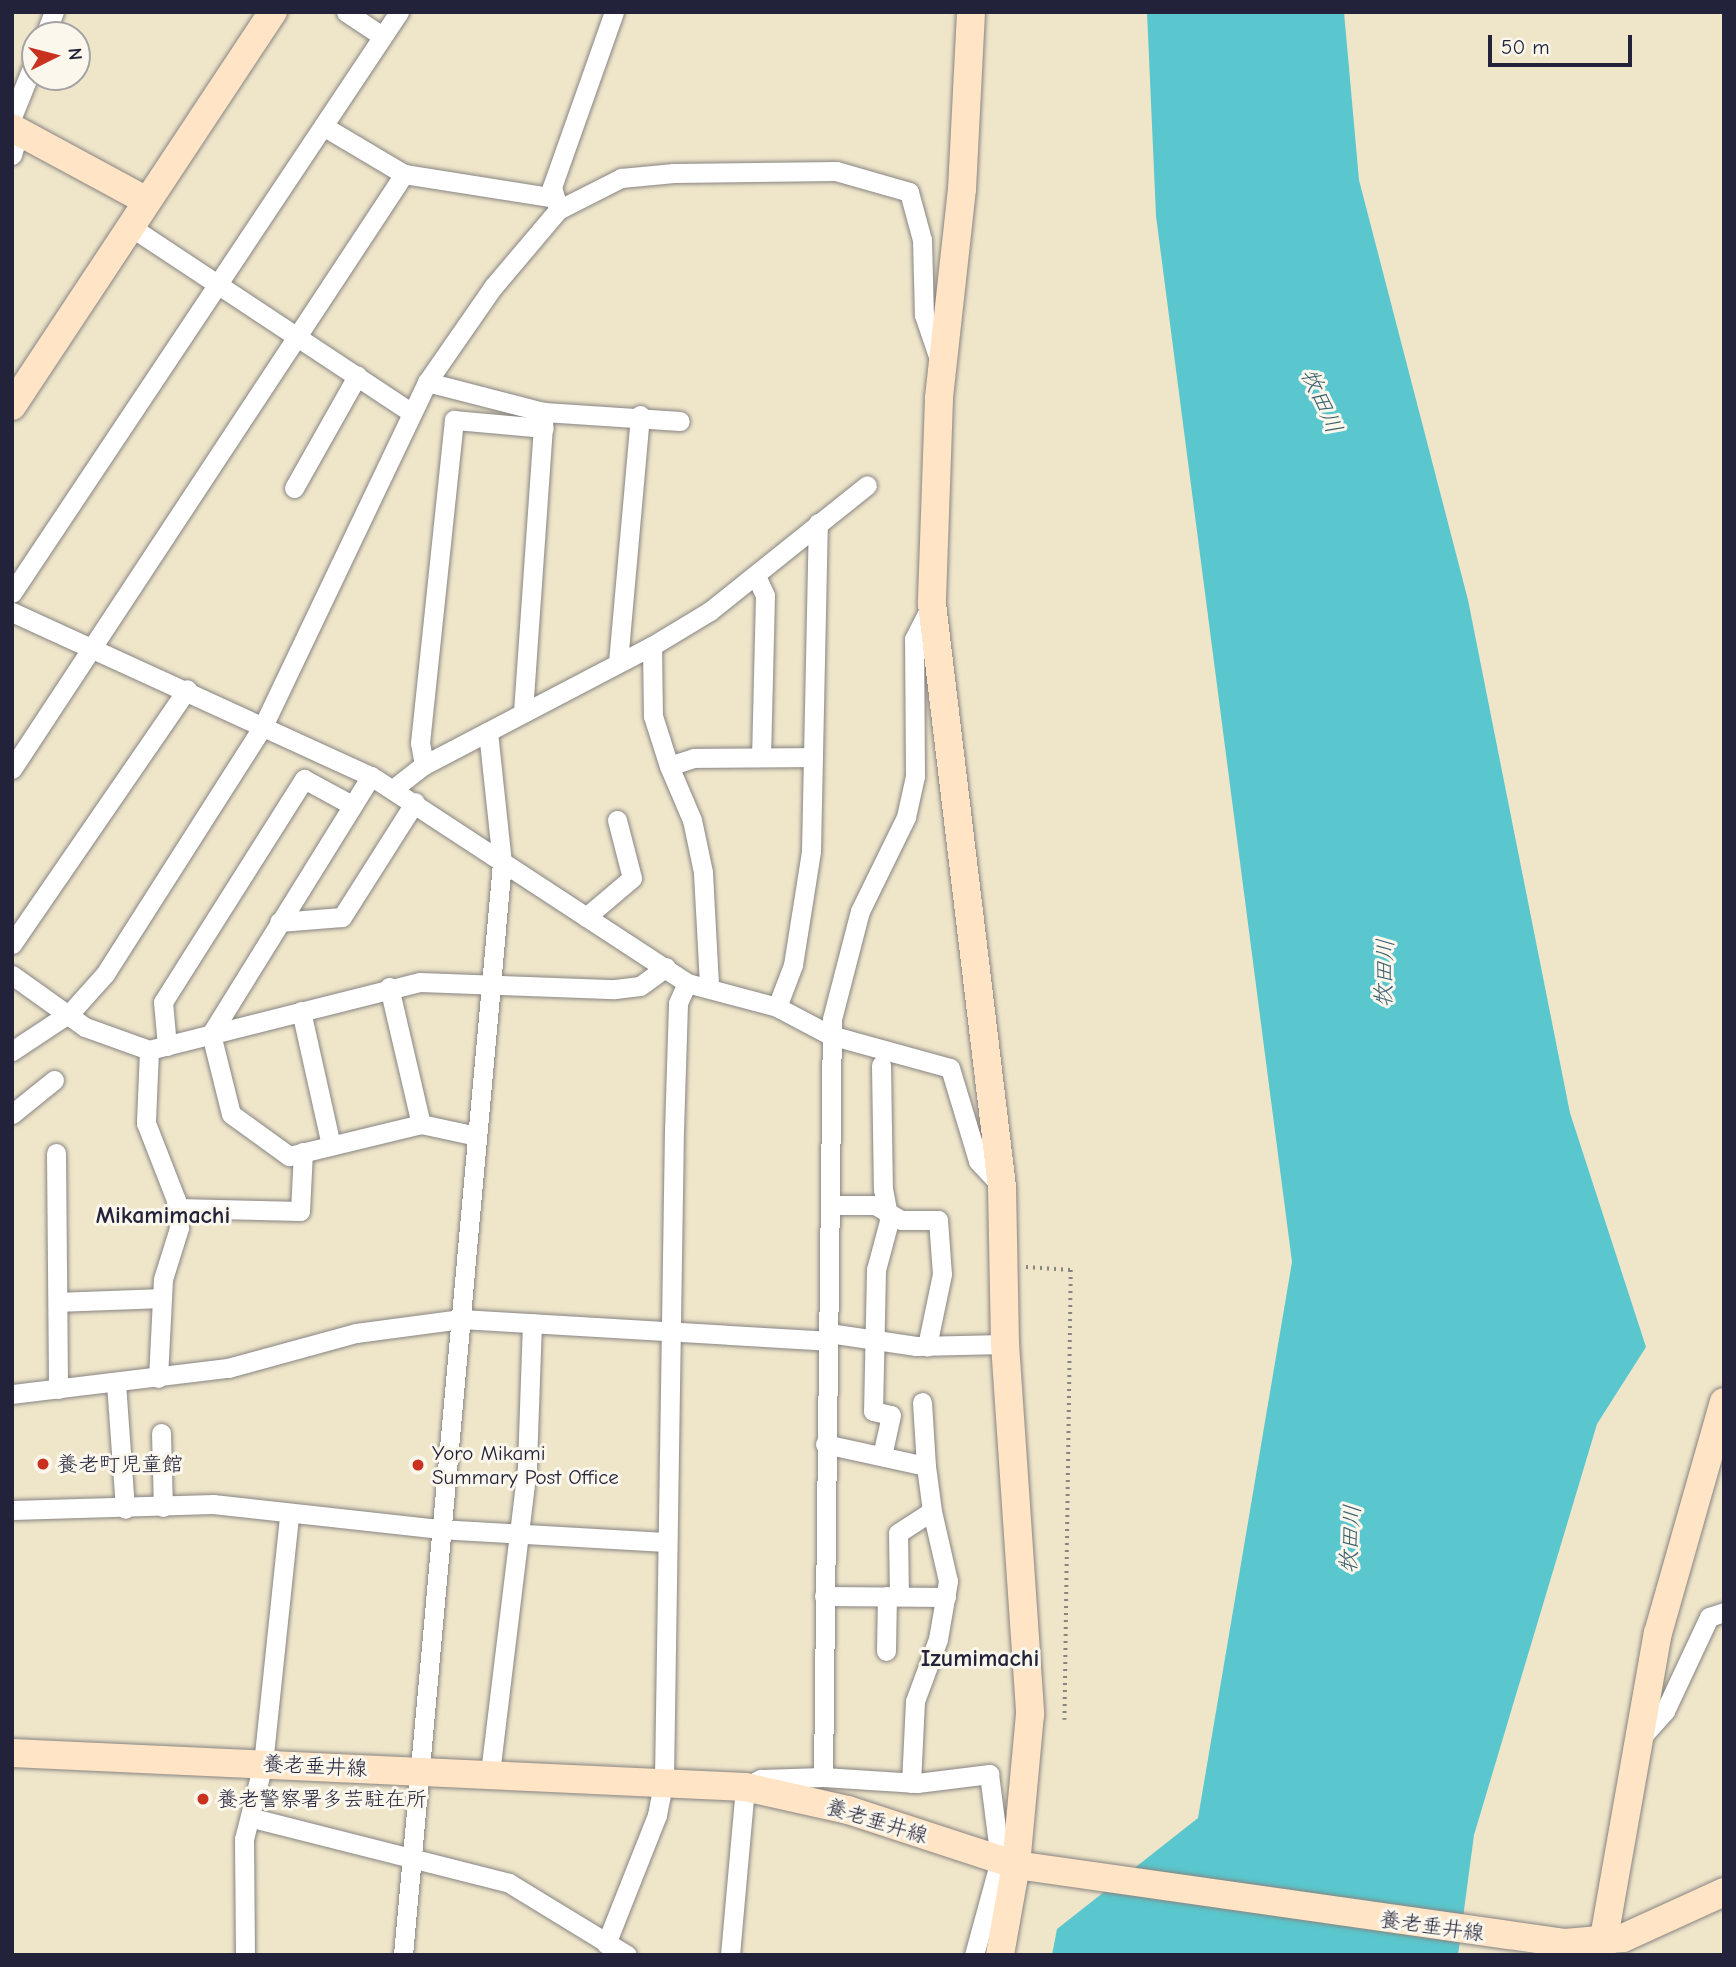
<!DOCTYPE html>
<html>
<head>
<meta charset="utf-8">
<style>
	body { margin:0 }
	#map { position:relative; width:1736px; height:1967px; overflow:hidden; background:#efe6ca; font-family:"Comic Neue","Klee One",sans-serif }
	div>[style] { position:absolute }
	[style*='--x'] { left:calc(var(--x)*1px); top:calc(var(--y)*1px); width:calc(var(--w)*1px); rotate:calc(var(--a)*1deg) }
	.water>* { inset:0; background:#59c7cd }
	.path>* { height:3.5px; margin-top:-1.75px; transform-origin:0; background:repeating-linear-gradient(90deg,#888482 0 2px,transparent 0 7px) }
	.roads { filter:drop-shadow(0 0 2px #888482) drop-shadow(0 0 2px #888482) }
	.street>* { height:19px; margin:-9.5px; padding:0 9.5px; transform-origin:9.5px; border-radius:9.5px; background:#fff }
	.secondary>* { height:28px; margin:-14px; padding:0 14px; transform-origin:14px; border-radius:14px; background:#ffe4c6 }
	.dots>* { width:19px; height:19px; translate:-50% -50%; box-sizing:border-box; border:4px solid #fbf7ec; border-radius:50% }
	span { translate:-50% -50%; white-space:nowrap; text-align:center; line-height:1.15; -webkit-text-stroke:6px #fbf7ec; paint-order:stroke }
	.poi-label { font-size:21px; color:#22223b }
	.left { translate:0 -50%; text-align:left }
	.street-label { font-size:21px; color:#22223b }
	.water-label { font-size:23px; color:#355c6e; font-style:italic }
	.quarter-label { font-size:24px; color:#22223b; font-weight:700 }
	.frame { position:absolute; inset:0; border:14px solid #22223b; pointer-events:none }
	.north { position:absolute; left:21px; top:21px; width:70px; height:70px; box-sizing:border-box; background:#fbf7ec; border:2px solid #a4a2a5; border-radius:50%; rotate:84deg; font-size:19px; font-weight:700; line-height:28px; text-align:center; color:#22223b }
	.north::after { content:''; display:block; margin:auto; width:24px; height:32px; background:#c8321e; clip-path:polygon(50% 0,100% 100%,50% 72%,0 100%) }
	.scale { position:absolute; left:1488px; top:35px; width:144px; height:32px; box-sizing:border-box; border:4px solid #22223b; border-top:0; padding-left:9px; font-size:21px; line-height:24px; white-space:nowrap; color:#22223b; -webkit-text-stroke:5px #fbf7ec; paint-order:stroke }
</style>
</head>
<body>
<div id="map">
	<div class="water">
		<div style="clip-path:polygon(1147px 12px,1344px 12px,1359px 180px,1468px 600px,1570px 1113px,1646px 1347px,1597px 1424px,1474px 1835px,1458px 1955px,1052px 1955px,1057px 1929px,1198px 1818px,1292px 1262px,1156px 216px)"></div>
	</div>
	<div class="path">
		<div style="--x:1026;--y:1267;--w:45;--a:3.8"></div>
		<div style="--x:1071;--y:1270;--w:450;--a:90.8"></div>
	</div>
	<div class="roads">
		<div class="street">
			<div style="--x:346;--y:12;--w:43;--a:33.7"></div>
			<div style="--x:45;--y:35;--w:25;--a:-69"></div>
			<div style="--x:12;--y:117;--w:61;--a:-68"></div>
			<div style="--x:323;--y:126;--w:94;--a:30.7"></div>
			<div style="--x:404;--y:174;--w:153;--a:9"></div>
			<div style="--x:12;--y:155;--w:25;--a:-74"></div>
			<div style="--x:558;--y:209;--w:23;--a:-105"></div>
			<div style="--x:552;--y:187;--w:186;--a:-70.5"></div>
			<div style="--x:131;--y:227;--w:335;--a:33.5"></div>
			<div style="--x:427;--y:382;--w:121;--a:14.4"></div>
			<div style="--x:544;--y:412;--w:136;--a:3.8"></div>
			<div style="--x:294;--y:488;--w:129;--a:-60.6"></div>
			<div style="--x:756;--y:576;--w:21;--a:65"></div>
			<div style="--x:765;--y:595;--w:162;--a:91.4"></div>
			<div style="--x:12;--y:593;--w:698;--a:-56.33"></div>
			<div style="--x:12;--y:612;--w:395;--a:24.6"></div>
			<div style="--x:371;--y:776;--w:378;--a:33.2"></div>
			<div style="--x:687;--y:983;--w:93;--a:14.9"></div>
			<div style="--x:777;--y:1007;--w:60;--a:27.8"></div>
			<div style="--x:830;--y:1035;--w:124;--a:15.4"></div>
			<div style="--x:950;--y:1068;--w:97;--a:73.2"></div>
			<div style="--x:978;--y:1161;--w:35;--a:47"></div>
			<div style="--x:652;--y:646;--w:68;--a:-31.1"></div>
			<div style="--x:710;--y:611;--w:201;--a:-38.7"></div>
			<div style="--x:618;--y:662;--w:248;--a:-84.9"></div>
			<div style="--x:523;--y:712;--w:301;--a:-86"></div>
			<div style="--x:424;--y:765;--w:22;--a:-100"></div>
			<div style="--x:420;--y:743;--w:325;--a:-84"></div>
			<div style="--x:454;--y:420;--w:90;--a:5.1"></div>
			<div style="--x:12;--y:769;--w:713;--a:-56.62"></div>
			<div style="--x:371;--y:776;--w:304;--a:121.8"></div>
			<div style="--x:211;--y:1034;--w:82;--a:76"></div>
			<div style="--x:231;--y:1114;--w:72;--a:35.9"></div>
			<div style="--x:289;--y:1156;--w:136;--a:-13.6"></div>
			<div style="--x:421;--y:1124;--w:57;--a:12.1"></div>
			<div style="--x:393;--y:789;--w:39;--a:-38"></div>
			<div style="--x:424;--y:765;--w:257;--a:-27.6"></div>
			<div style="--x:652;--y:646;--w:70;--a:89.2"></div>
			<div style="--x:653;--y:716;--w:52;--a:72.3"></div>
			<div style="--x:586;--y:917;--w:60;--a:-40.3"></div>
			<div style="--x:632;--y:878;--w:60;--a:-104.5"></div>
			<div style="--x:279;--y:922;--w:63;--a:-4.5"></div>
			<div style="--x:342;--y:917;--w:136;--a:-57.6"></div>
			<div style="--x:12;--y:944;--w:309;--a:-55.5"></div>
			<div style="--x:12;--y:975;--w:90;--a:35.5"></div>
			<div style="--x:85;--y:1027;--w:68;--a:19.8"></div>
			<div style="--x:149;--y:1050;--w:279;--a:-14.1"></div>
			<div style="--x:420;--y:982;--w:195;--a:2.1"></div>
			<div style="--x:615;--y:989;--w:25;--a:-7"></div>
			<div style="--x:640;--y:986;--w:32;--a:-36"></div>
			<div style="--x:709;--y:984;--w:112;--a:-93.1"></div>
			<div style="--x:703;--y:872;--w:53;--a:-101.9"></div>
			<div style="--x:692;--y:820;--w:59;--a:-113.1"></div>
			<div style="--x:669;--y:766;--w:26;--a:-18"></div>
			<div style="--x:694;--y:758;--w:119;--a:-0.5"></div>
			<div style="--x:389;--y:987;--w:141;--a:76.9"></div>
			<div style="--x:777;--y:1007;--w:45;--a:-69.1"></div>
			<div style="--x:793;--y:965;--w:115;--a:-81"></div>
			<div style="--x:811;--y:851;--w:328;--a:-88.8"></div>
			<div style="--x:301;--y:1011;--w:137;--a:77.4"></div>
			<div style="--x:167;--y:1046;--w:44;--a:-95.2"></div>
			<div style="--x:163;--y:1002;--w:264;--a:-57.7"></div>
			<div style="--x:304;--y:779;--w:52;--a:28.5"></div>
			<div style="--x:149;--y:1050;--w:73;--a:92.4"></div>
			<div style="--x:146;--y:1123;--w:83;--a:68.7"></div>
			<div style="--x:176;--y:1200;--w:28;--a:84"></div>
			<div style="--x:179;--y:1228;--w:53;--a:107.4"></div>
			<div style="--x:163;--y:1279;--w:99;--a:92.9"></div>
			<div style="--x:12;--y:1051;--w:71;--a:-33.5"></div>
			<div style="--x:71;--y:1012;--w:51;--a:-48.2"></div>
			<div style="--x:105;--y:974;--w:296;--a:-57.5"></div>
			<div style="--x:264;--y:724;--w:379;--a:-64.5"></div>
			<div style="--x:427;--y:382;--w:116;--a:-55.2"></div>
			<div style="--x:493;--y:287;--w:101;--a:-49.8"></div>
			<div style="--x:558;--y:210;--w:71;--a:-26.9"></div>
			<div style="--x:621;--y:178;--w:53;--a:-5.4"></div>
			<div style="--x:674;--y:173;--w:162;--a:-0.7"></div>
			<div style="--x:836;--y:171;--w:76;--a:16"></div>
			<div style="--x:909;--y:192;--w:50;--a:74.8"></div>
			<div style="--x:922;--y:240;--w:75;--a:88.5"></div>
			<div style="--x:924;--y:315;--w:50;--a:71.2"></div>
			<div style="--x:881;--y:1065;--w:124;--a:89.1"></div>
			<div style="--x:883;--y:1189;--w:33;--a:79"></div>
			<div style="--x:889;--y:1221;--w:51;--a:104.9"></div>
			<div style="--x:876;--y:1270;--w:141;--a:91.2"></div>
			<div style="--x:873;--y:1411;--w:18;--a:13"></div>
			<div style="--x:891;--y:1415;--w:42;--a:102.4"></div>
			<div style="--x:12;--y:1114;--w:54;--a:-39"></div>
			<div style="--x:56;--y:1153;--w:236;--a:89.5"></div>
			<div style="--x:833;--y:1205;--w:42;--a:0"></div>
			<div style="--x:875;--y:1205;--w:30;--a:30"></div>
			<div style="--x:901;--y:1220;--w:37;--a:0"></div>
			<div style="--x:938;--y:1220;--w:54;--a:85.8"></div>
			<div style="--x:942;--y:1274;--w:74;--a:101.8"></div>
			<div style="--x:177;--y:1208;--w:123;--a:1.4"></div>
			<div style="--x:300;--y:1211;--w:59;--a:-87.1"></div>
			<div style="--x:58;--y:1302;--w:103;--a:-2.2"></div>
			<div style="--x:829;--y:1333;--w:88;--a:8.5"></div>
			<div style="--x:916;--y:1346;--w:89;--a:-1.3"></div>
			<div style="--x:116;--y:1383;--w:126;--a:85.9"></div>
			<div style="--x:12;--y:1394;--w:218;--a:-6.9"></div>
			<div style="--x:228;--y:1368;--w:133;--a:-15.3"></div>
			<div style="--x:356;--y:1333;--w:106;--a:-7.6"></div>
			<div style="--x:461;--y:1319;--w:367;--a:3.4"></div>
			<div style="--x:161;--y:1433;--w:74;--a:88.5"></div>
			<div style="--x:825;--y:1444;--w:103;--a:12.3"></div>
			<div style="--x:926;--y:1466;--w:64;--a:-93.6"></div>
			<div style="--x:12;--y:1510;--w:201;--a:-1.7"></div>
			<div style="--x:213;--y:1504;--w:227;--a:6.3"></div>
			<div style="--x:439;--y:1529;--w:226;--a:3.3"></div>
			<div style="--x:824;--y:1596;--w:122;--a:0.5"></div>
			<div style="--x:899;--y:1596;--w:63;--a:-90.9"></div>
			<div style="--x:898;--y:1533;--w:40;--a:-32.9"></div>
			<div style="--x:932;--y:1511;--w:45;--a:-97.6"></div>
			<div style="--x:886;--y:1651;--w:55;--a:-89"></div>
			<div style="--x:1639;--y:1740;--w:39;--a:-48"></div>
			<div style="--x:1665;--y:1711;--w:104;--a:-64.9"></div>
			<div style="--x:1709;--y:1617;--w:16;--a:-18"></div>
			<div style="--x:490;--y:1773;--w:310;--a:-83.1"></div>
			<div style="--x:527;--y:1465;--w:142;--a:-88"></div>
			<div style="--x:823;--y:1777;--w:94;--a:3.7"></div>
			<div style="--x:917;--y:1783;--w:73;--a:-7.1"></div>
			<div style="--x:989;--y:1774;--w:87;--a:82.7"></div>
			<div style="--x:1000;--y:1860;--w:98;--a:105.3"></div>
			<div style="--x:911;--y:1783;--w:82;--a:-87.2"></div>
			<div style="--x:915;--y:1701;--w:66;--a:-69.6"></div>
			<div style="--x:938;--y:1639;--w:59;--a:-80.2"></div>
			<div style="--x:948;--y:1581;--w:72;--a:-102.9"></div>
			<div style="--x:253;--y:1818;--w:264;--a:14.2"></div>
			<div style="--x:509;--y:1883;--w:138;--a:31.4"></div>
			<div style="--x:606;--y:1944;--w:139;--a:-68.4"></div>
			<div style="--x:657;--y:1815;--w:37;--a:-79"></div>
			<div style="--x:664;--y:1779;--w:648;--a:-89.12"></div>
			<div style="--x:674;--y:1131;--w:128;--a:-88.2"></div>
			<div style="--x:678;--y:1003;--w:22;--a:-66"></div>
			<div style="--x:245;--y:1955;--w:116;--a:-90.5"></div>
			<div style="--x:244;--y:1839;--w:77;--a:-75.8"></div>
			<div style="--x:263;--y:1764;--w:250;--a:-84"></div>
			<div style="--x:403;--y:1955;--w:1096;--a:-84.82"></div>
			<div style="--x:502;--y:863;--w:132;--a:-96.1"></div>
			<div style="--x:730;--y:1955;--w:169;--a:-84.9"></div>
			<div style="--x:745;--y:1787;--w:18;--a:-27"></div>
			<div style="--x:761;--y:1779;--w:62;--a:-1.8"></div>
			<div style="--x:823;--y:1777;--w:758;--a:-89.32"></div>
			<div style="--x:832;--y:1019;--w:112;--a:-75.5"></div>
			<div style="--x:860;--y:911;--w:105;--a:-63.9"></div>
			<div style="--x:906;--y:817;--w:42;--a:-77.6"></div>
			<div style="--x:915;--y:776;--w:137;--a:-90.4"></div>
			<div style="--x:914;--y:639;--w:38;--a:-63"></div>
		</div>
		<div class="secondary">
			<div style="--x:971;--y:12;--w:177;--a:92.9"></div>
			<div style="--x:962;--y:189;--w:211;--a:96.3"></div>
			<div style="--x:939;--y:399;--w:205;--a:92"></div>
			<div style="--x:932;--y:604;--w:587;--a:83.15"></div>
			<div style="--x:1002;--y:1187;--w:157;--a:88.9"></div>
			<div style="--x:1005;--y:1344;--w:371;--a:86.1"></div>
			<div style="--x:1030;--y:1714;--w:152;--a:95.3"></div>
			<div style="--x:1016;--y:1865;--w:91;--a:100.1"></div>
			<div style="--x:12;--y:128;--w:153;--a:28.4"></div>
			<div style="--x:12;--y:406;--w:473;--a:-56.5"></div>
			<div style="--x:12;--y:1753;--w:734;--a:2.66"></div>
			<div style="--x:745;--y:1787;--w:106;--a:12.6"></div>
			<div style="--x:848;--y:1810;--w:177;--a:18.1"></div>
			<div style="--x:1016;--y:1865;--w:555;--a:8.09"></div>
			<div style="--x:1565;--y:1943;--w:58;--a:-4.9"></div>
			<div style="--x:1623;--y:1938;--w:111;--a:-24.5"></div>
			<div style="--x:1601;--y:1955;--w:327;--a:-80"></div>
			<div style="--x:1658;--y:1633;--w:240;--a:-74.1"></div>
		</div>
	</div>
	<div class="dots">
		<div style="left:43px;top:1464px;background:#c8321e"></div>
		<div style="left:418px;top:1465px;background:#c8321e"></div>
		<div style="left:203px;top:1799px;background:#c8321e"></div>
	</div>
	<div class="poi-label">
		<span class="left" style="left:432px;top:1465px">Yoro Mikami<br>Summary Post Office</span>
		<span class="left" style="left:57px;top:1464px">養老町児童館</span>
		<span class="left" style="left:217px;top:1799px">養老警察署多芸駐在所</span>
	</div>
	<div class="street-label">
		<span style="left:315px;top:1766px;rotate:3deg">養老垂井線</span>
		<span style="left:877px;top:1821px;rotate:17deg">養老垂井線</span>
		<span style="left:1432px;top:1926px;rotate:8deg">養老垂井線</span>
	</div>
	<div class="water-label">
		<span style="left:1321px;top:401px;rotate:66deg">牧田川</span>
		<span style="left:1385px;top:973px;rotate:-88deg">牧田川</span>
		<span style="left:1351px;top:1539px;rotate:-86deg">牧田川</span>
	</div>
	<div class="quarter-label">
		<span style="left:163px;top:1216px">Mikamimachi</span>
		<span style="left:980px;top:1659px">Izumimachi</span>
	</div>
	<div class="frame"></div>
	<div class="north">N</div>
	<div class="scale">50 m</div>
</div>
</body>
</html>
